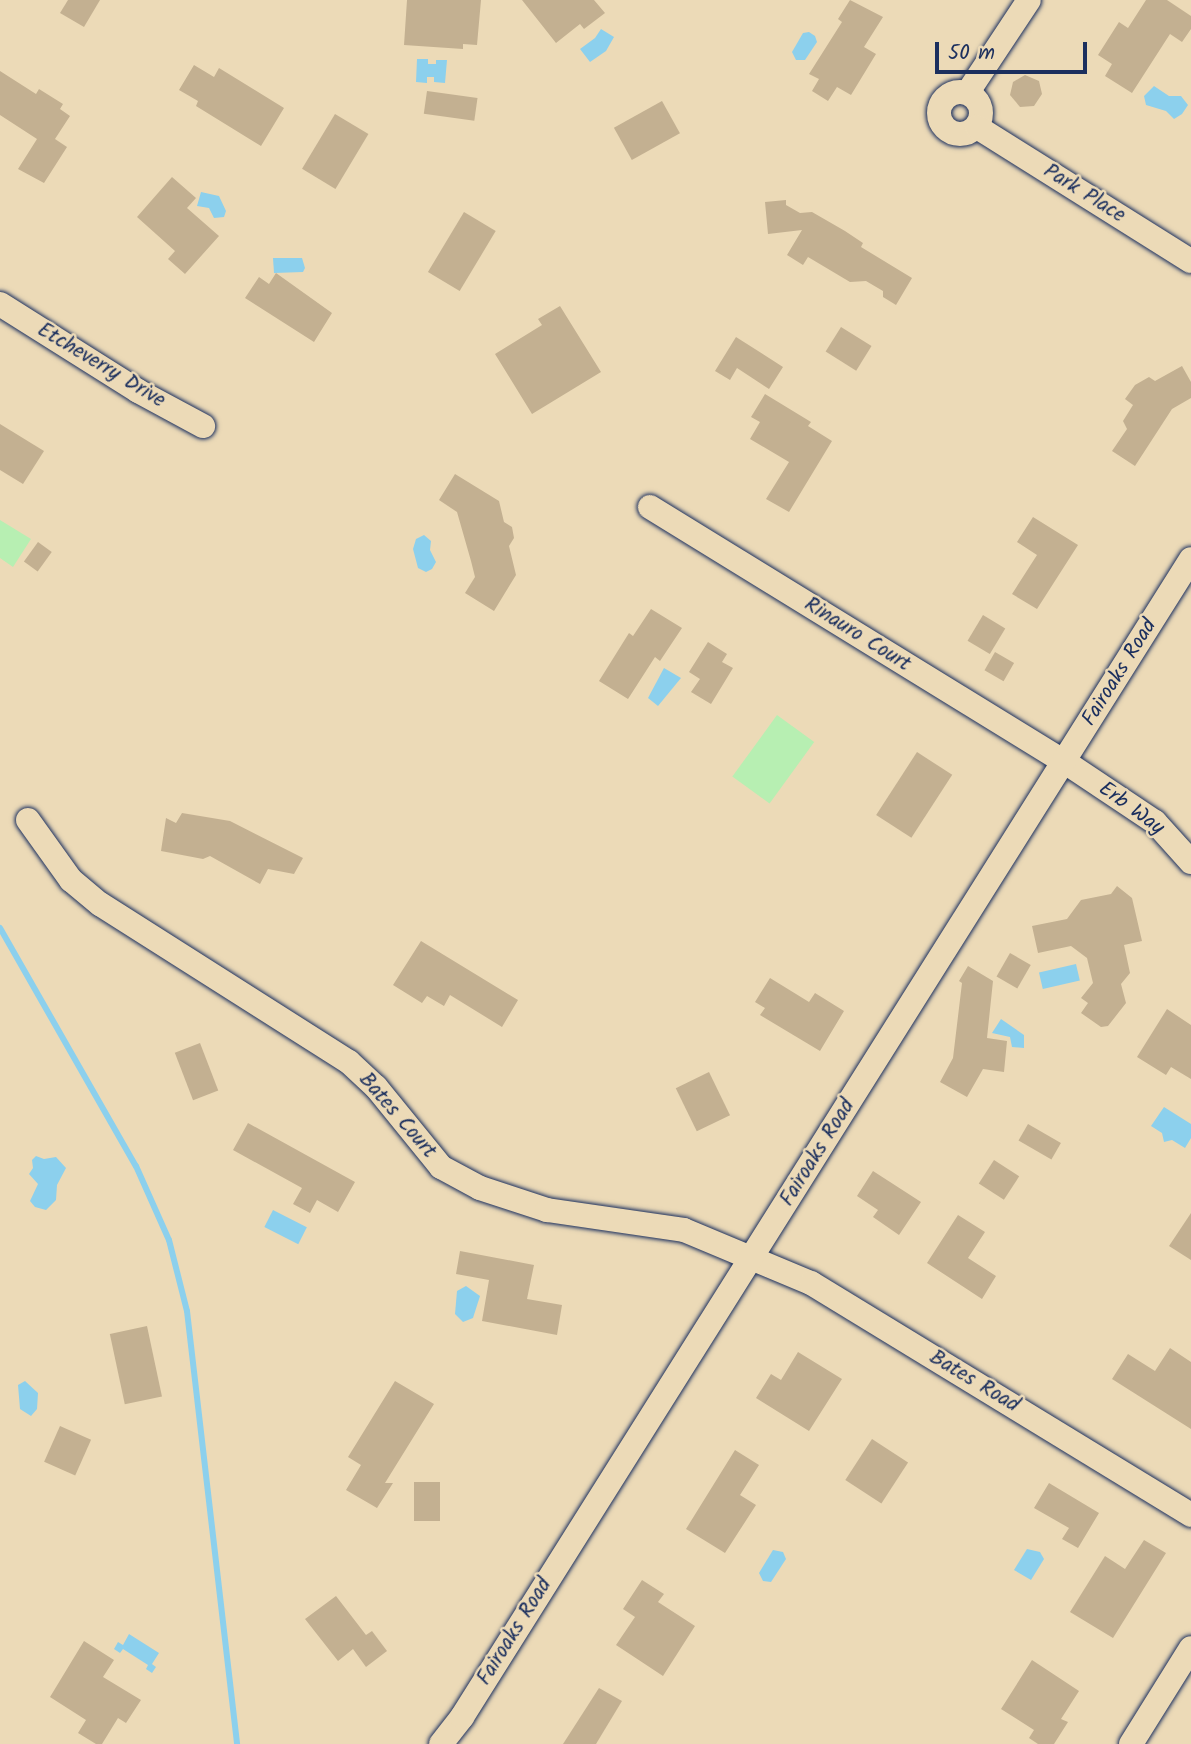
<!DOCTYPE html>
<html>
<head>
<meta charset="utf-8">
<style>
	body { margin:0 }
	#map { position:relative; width:1191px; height:1744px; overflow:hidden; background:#ecdab7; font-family:Kalam,sans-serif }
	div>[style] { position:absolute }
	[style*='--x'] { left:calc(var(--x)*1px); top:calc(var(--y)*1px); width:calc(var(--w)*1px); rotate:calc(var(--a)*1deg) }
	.green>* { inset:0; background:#b7efb2; transform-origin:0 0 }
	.water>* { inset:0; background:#8cd0ed; transform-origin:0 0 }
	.stream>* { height:6px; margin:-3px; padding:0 3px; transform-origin:3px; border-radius:3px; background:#8cd0ed }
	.building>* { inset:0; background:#c3b091; transform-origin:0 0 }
	.roads { filter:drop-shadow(0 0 2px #1b2f5e) drop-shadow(0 0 2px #1b2f5e) }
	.minor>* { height:24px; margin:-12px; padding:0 12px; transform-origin:12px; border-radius:12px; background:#ecdab7 }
	.minor>.ring { margin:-12px; padding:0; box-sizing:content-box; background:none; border:24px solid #ecdab7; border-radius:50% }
	span { translate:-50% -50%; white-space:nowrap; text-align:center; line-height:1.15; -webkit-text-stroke:5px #ecdab7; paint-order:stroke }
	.street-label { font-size:21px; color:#1b2f5e }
	.scale { position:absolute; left:935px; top:42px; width:152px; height:32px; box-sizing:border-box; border:4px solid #1b2f5e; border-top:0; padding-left:9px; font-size:21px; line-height:24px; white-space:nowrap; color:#1b2f5e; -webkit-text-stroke:5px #ecdab7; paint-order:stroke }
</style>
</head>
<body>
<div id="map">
	<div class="green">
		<div style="clip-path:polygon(0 520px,31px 539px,13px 567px,0 558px)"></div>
		<div style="left:777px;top:715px;width:46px;height:76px;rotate:36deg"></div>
	</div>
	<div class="water">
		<div style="clip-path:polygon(601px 29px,614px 37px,606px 51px,590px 62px,580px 49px,595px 38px)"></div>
		<div style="clip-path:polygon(809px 32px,815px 36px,817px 42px,805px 60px,796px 60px,792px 52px,803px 33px)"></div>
		<div style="clip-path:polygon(417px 59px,428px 59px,428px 64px,436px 64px,436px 60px,447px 60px,445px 83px,434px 82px,434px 77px,427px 77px,427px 83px,416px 82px)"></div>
		<div style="clip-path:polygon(1154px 86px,1169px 96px,1181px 96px,1188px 105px,1182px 114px,1174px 119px,1166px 111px,1146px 105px,1144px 96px)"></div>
		<div style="clip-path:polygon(201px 192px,219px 196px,226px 211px,224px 217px,214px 218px,209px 208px,197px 206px)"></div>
		<div style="clip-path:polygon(273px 258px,302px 258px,305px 268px,303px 272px,274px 273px)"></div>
		<div style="clip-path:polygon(424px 535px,431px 541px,430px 550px,436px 562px,432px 569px,426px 572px,418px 568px,413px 549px,416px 539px)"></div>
		<div style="clip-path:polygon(664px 668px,681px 678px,658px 706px,648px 698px)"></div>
		<div style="left:1076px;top:964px;width:17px;height:38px;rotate:77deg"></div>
		<div style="clip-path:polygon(1001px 1019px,1024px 1035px,1024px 1048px,1012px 1047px,1010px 1037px,992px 1033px)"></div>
		<div style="clip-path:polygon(1164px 1107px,1191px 1124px,1191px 1138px,1185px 1148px,1172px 1140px,1164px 1142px,1162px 1133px,1151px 1126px)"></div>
		<div style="clip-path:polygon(36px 1156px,44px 1159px,56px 1157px,66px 1168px,57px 1185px,56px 1200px,46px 1210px,35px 1207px,30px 1201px,38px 1184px,29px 1174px,33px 1168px,32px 1160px)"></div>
		<div style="left:273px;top:1210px;width:38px;height:19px;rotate:27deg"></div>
		<div style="clip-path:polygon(466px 1286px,480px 1296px,473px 1318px,463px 1322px,455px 1314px,457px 1291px)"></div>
		<div style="clip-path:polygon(25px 1381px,38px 1393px,37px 1409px,31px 1416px,20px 1409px,18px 1385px)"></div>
		<div style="clip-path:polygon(1027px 1549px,1040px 1552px,1044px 1559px,1031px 1580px,1014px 1570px)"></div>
		<div style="clip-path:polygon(773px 1550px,783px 1552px,786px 1559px,771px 1582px,763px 1581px,759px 1573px)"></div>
		<div style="clip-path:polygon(129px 1634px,159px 1653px,152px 1664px,156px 1667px,152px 1673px,146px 1669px,148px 1665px,123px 1649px,120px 1653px,114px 1649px,118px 1642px,123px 1645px)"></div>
	</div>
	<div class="stream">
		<div style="--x:0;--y:928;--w:274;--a:60.3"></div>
		<div style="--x:136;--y:1166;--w:81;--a:66"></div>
		<div style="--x:169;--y:1240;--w:73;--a:75.8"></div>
		<div style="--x:187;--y:1311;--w:436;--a:83.4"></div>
	</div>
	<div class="building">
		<div style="clip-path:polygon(68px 0,100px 0,84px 27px,60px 13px)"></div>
		<div style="clip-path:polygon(407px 0,481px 0,477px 45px,463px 44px,463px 49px,404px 45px)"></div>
		<div style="clip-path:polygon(522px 0,594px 0,605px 13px,584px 29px,580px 24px,556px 43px)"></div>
		<div style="clip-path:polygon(850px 0,883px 17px,864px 47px,876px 54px,851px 95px,837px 87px,828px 101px,812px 91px,819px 79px,809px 74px,842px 22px,838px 19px)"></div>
		<div style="clip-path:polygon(1146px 0,1167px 0,1191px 16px,1191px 29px,1182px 42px,1170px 34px,1132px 93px,1105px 76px,1112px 64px,1098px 55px,1119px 22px,1128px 28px)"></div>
		<div style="clip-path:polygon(194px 65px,214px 77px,219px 68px,284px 108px,261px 146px,196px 106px,198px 101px,179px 90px)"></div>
		<div style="clip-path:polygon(0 71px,36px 94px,39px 89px,63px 104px,60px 109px,70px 116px,55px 139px,67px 147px,44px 183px,18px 169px,37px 139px,0 115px)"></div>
		<div style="clip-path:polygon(1025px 75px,1039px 81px,1042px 94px,1034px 106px,1020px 107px,1010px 95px,1013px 82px)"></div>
		<div style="left:427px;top:91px;width:51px;height:23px;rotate:8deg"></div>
		<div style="left:662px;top:101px;width:37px;height:55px;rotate:61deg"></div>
		<div style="left:335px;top:114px;width:39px;height:64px;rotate:31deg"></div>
		<div style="clip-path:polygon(172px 177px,196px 198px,187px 208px,219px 236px,185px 274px,168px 259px,175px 251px,137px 217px)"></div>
		<div style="clip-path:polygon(786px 200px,786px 205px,800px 213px,812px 212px,845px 231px,863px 243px,861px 247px,912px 278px,896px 305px,883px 297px,883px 291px,866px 281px,850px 282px,808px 257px,803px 265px,787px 255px,802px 230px,768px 234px,765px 202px)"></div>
		<div style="left:464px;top:212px;width:37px;height:70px;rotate:31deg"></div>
		<div style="clip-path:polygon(276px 273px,332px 313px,314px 342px,245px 298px,259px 277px,269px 284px)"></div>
		<div style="clip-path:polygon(560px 306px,601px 372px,532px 414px,495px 354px,542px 325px,538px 319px)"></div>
		<div style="left:841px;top:327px;width:36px;height:29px;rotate:32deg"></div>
		<div style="clip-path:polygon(736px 337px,783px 367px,769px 389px,737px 368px,730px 380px,715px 371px)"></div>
		<div style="clip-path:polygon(1182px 366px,1191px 382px,1191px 398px,1172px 409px,1135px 466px,1112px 451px,1127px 429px,1123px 421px,1133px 405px,1125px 399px,1135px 385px,1149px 377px,1155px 381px)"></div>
		<div style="clip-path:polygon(765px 394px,811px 422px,808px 426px,832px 441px,789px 512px,766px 499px,789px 462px,750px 439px,760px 422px,751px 417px)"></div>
		<div style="clip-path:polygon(0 424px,44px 451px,23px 484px,0 470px)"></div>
		<div style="clip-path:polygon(455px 474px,499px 501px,504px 522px,512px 527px,514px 538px,509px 546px,516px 575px,494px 611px,465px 593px,475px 577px,471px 561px,457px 512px,439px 500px)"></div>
		<div style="clip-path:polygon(1033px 517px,1078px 545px,1037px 609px,1012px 594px,1037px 555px,1017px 542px)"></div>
		<div style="left:38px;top:542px;width:17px;height:24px;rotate:36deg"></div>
		<div style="clip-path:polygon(651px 609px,682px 628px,660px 661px,655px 657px,628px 699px,599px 681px,629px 633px,633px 636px)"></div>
		<div style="left:983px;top:615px;width:26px;height:30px;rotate:31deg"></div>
		<div style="clip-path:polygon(708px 642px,727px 654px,722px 662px,733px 668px,711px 704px,691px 692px,700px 679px,689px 672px)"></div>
		<div style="left:995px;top:652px;width:22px;height:21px;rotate:30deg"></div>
		<div style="left:917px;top:752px;width:42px;height:75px;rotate:33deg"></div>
		<div style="clip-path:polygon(182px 813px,230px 821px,303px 858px,294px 874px,268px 869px,260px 884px,210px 856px,203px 859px,161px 851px,166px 818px,176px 823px)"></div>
		<div style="clip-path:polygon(1117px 886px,1132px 898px,1142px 941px,1124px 945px,1130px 973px,1121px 984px,1126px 1003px,1108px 1026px,1101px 1027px,1081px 1013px,1088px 1003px,1081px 998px,1093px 983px,1087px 958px,1071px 946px,1038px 953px,1032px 926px,1067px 919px,1081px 900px,1111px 894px)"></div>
		<div style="clip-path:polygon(421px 941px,518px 1000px,502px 1027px,450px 995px,444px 1006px,427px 996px,422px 1003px,393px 985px)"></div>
		<div style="left:1010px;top:953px;width:24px;height:27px;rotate:30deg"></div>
		<div style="clip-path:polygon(968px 966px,993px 981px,987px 1038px,1007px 1041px,1004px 1072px,983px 1069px,967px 1097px,940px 1082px,953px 1058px,962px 983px,959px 981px)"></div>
		<div style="clip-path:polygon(770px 978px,809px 1002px,815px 993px,844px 1011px,820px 1051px,760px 1015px,765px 1008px,755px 1002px)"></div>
		<div style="clip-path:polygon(1167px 1009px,1191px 1025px,1191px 1079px,1171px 1067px,1166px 1075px,1137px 1057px)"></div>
		<div style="left:200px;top:1043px;width:51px;height:27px;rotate:69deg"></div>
		<div style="left:709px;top:1072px;width:48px;height:37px;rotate:64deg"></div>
		<div style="clip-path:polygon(248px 1123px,355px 1182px,338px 1212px,317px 1200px,310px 1213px,293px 1204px,302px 1188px,233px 1150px)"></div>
		<div style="left:1028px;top:1124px;width:38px;height:19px;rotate:30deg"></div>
		<div style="left:994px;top:1160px;width:30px;height:28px;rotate:33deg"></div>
		<div style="clip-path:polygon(873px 1171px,921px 1202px,899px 1235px,873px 1217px,878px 1210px,857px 1196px)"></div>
		<div style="clip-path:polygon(1191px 1213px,1191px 1260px,1169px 1246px)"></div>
		<div style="clip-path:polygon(958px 1215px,985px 1232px,968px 1258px,996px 1276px,982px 1299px,927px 1263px)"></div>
		<div style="clip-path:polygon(460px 1251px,534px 1265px,527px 1299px,562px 1305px,557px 1335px,482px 1321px,489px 1280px,456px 1274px)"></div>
		<div style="left:147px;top:1326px;width:72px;height:38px;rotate:78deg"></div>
		<div style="clip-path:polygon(1170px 1348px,1191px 1362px,1191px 1429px,1112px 1379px,1128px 1354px,1155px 1371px)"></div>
		<div style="clip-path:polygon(798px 1352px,842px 1379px,809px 1431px,756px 1398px,771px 1374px,781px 1380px)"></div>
		<div style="clip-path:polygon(395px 1381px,434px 1404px,385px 1483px,393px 1483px,377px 1508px,346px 1490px,361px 1465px,348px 1457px)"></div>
		<div style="left:60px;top:1426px;width:34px;height:39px;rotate:24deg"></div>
		<div style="left:872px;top:1439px;width:43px;height:49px;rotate:33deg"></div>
		<div style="clip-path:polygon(735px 1450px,759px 1465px,740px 1495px,756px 1505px,725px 1553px,686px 1529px)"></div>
		<div style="left:414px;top:1482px;width:26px;height:39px"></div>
		<div style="clip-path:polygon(1049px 1483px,1099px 1513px,1078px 1548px,1062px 1539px,1069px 1528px,1034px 1508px)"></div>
		<div style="clip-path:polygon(1144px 1540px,1166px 1553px,1113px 1638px,1070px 1612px,1105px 1556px,1125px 1569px)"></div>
		<div style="clip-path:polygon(642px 1580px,664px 1594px,658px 1602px,695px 1626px,663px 1676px,616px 1645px,635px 1617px,623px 1609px)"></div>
		<div style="clip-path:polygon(336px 1596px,366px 1635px,372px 1631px,387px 1651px,366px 1667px,353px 1649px,338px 1661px,305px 1619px)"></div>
		<div style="clip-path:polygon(84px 1641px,114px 1660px,103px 1677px,141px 1700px,126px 1723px,118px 1718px,102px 1744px,96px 1744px,78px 1733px,86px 1720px,50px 1697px)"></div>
		<div style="clip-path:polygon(1032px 1660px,1079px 1691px,1061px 1719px,1068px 1722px,1054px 1744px,1038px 1744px,1029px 1738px,1034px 1730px,1001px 1709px)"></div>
		<div style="clip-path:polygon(599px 1688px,622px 1701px,596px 1744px,563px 1744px)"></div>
	</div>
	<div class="roads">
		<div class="minor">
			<div class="ring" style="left:939px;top:92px;width:18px;height:18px"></div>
			<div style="--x:968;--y:92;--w:110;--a:-56.5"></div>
			<div style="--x:977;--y:127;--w:252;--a:32.1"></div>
			<div style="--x:0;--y:304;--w:163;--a:32.2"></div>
			<div style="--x:138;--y:391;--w:74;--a:28.3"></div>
			<div style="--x:650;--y:507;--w:487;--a:31.6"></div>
			<div style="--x:1065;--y:762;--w:108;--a:33.7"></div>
			<div style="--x:1155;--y:822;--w:54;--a:48"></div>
			<div style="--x:28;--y:820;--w:74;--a:54.4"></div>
			<div style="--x:71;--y:880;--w:38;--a:40"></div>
			<div style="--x:100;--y:904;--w:295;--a:32.4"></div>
			<div style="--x:349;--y:1062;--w:37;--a:43"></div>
			<div style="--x:376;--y:1087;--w:103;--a:50.9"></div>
			<div style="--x:441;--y:1167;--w:44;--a:28.3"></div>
			<div style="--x:480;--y:1188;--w:71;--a:18.2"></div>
			<div style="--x:547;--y:1210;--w:138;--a:8.3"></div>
			<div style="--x:684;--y:1230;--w:138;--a:22.7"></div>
			<div style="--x:811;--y:1283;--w:445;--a:31.4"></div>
			<div style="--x:441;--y:1744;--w:34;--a:-52"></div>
			<div style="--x:462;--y:1717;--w:1368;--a:-57.81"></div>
			<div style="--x:1131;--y:1744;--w:113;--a:-58"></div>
		</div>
	</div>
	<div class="street-label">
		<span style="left:1084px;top:194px;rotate:32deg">Park Place</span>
		<span style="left:101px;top:366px;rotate:31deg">Etcheverry Drive</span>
		<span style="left:857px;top:635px;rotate:32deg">Rinauro Court</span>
		<span style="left:1120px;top:673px;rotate:-58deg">Fairoaks Road</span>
		<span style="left:1131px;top:809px;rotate:36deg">Erb Way</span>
		<span style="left:397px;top:1116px;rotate:49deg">Bates Court</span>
		<span style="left:818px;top:1153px;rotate:-58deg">Fairoaks Road</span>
		<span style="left:974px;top:1382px;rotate:31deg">Bates Road</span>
		<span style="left:515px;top:1632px;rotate:-58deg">Fairoaks Road</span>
	</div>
	<div class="scale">50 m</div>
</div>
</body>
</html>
